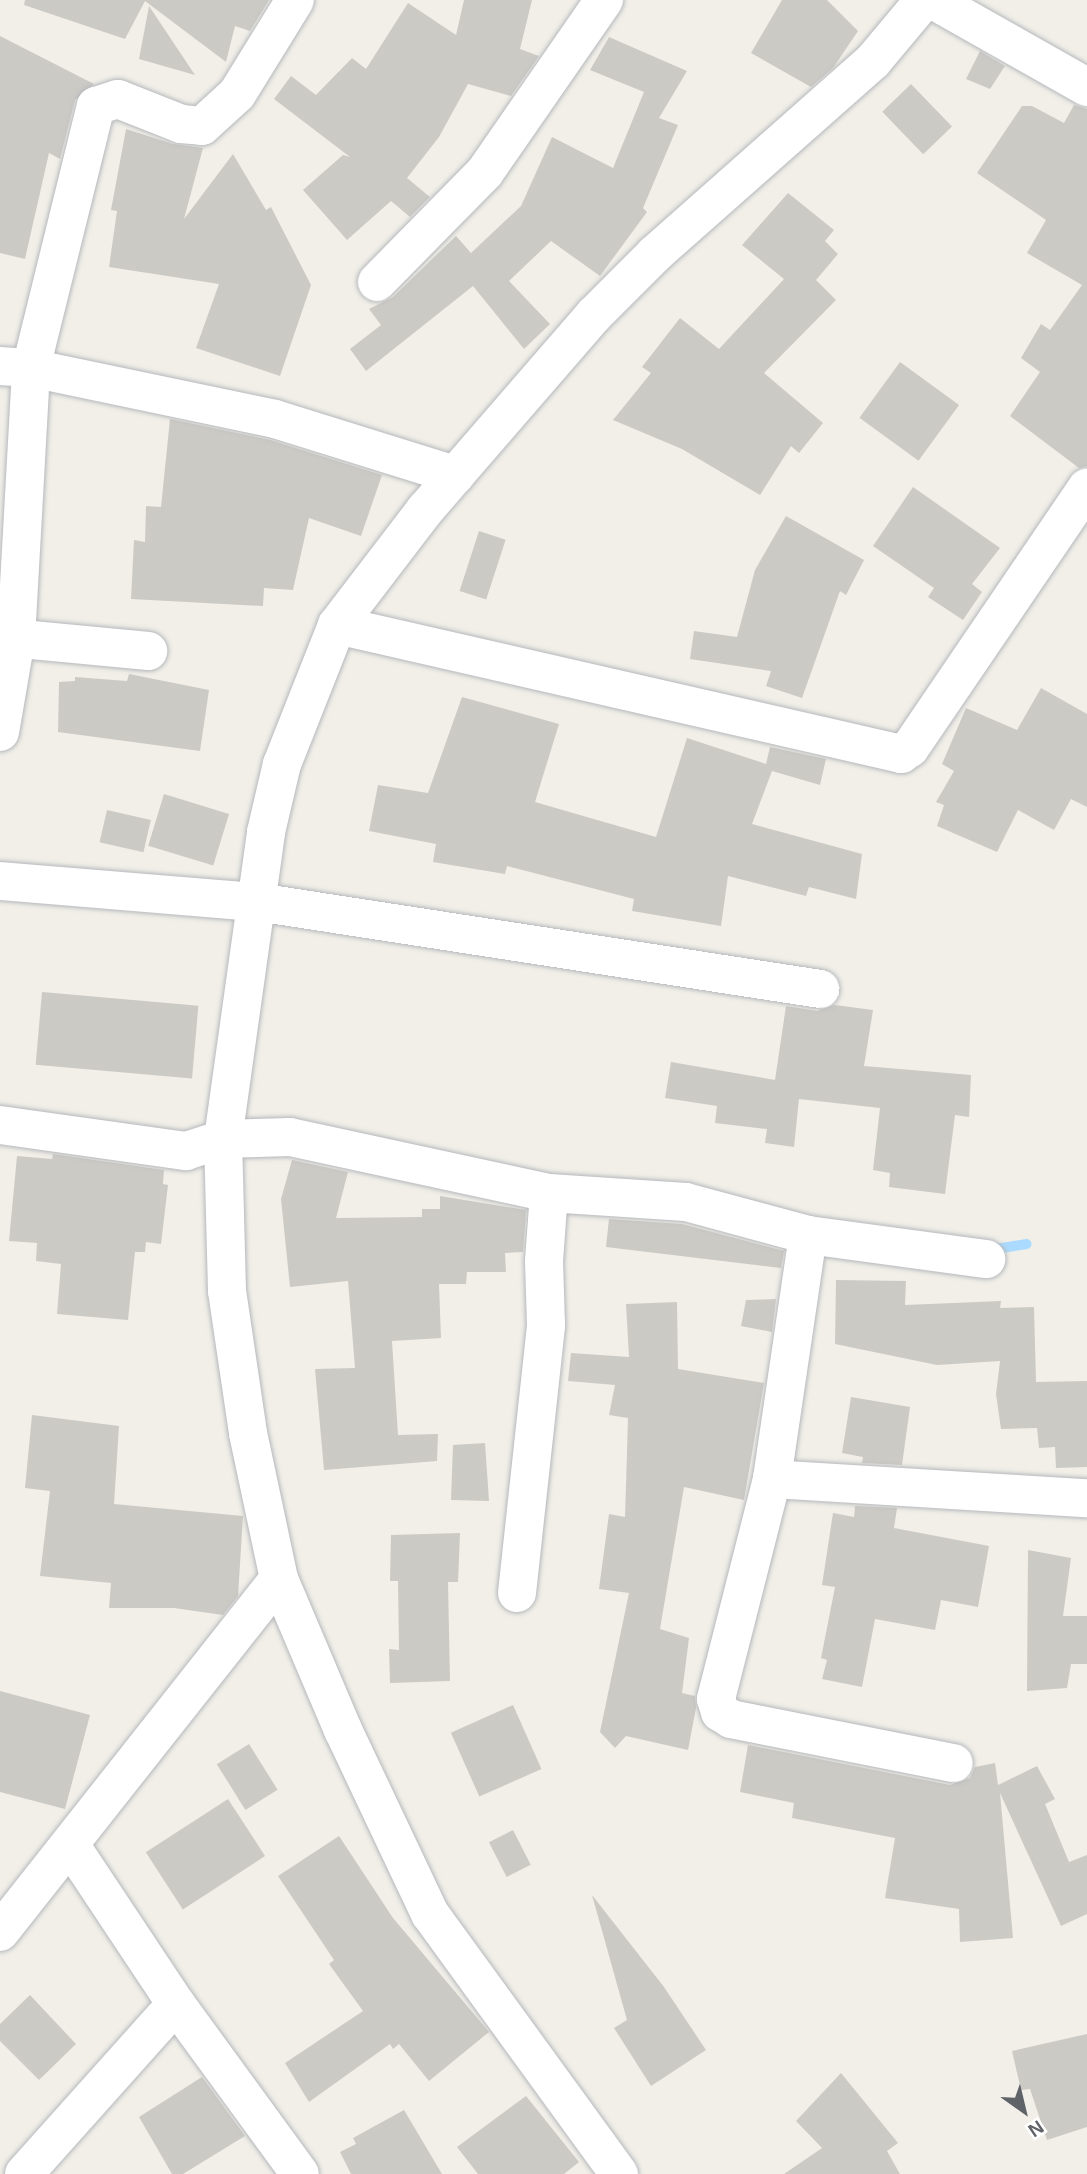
<!DOCTYPE html>
<html>
<head>
<meta charset="utf-8">
<style>
	body { margin:0 }
	#map { position:relative; width:1087px; height:2174px; overflow:hidden; background:#f1efe8; font-family:Arial,sans-serif }
	div>[style] { position:absolute }
	[style*='--x'] { left:calc(var(--x)*1px); top:calc(var(--y)*1px); width:calc(var(--w)*1px); rotate:calc(var(--a)*1deg) }
	.stream>* { height:10px; margin:-5px; padding:0 5px; transform-origin:5px; border-radius:5px; background:#aadaff }
	.building>* { inset:0; background:#cccac5; transform-origin:0 0 }
	.roads { filter:drop-shadow(0 0 2px #b5b8bc) drop-shadow(0 0 2px #b5b8bc) }
	.street>* { height:38px; margin:-19px; padding:0 19px; transform-origin:19px; border-radius:19px; background:#fff }
	.secondary>* { height:38px; margin:-19px; padding:0 19px; transform-origin:19px; border-radius:19px; background:#fff }
	span { translate:-50% -50%; white-space:nowrap; text-align:center; line-height:1.15; -webkit-text-stroke:5px #fff; paint-order:stroke }
	.north { position:absolute; left:989px; top:2076px; width:70px; height:70px; -webkit-text-stroke:5px #fff; paint-order:stroke; rotate:146deg; font-size:19px; font-weight:700; line-height:28px; text-align:center; color:#5f6368 }
	.north::after { content:''; display:block; margin:auto; width:24px; height:32px; background:#5f6368; clip-path:polygon(50% 0,100% 100%,50% 72%,0 100%) }
</style>
</head>
<body>
<div id="map">
	<div class="stream">
		<div style="--x:989;--y:1250;--w:38;--a:-9"></div>
	</div>
	<div class="building">
		<div style="clip-path:polygon(25px 0,269px 0,250px 31px,235px 26px,226px 62px,145px 1px,125px 39px,24px 5px)"></div>
		<div style="clip-path:polygon(464px 0,532px 0,520px 49px,539px 56px,511px 96px,468px 84px,439px 137px,407px 178px,430px 197px,410px 217px,391px 201px,347px 240px,303px 190px,343px 155px,350px 157px,274px 99px,291px 76px,316px 95px,352px 58px,366px 69px,408px 3px,456px 35px)"></div>
		<div style="clip-path:polygon(782px 0,827px 0,858px 31px,833px 68px,811px 87px,751px 53px)"></div>
		<div style="clip-path:polygon(149px 6px,195px 75px,139px 59px)"></div>
		<div style="clip-path:polygon(0 36px,94px 84px,75px 100px,60px 159px,49px 153px,25px 259px,0 253px)"></div>
		<div style="clip-path:polygon(609px 37px,687px 71px,659px 118px,678px 125px,643px 208px,647px 212px,600px 276px,551px 241px,509px 281px,550px 324px,524px 349px,473px 286px,366px 371px,350px 349px,381px 325px,369px 309px,393px 297px,456px 236px,471px 253px,521px 206px,552px 137px,613px 168px,644px 92px,590px 70px)"></div>
		<div style="clip-path:polygon(980px 51px,1005px 66px,990px 89px,966px 79px)"></div>
		<div style="left:911px;top:84px;width:59px;height:40px;rotate:46deg"></div>
		<div style="clip-path:polygon(1074px 105px,1087px 109px,1087px 466px,1079px 468px,1010px 416px,1040px 372px,1021px 358px,1041px 324px,1050px 330px,1082px 285px,1027px 253px,1046px 220px,977px 173px,1022px 106px,1032px 106px,1064px 123px)"></div>
		<div style="clip-path:polygon(126px 129px,173px 144px,203px 148px,184px 219px,233px 154px,266px 210px,271px 207px,311px 285px,280px 376px,196px 348px,219px 284px,109px 267px,117px 211px,111px 210px)"></div>
		<div style="clip-path:polygon(788px 193px,834px 230px,825px 241px,838px 254px,816px 280px,836px 300px,764px 373px,823px 423px,799px 453px,791px 446px,760px 495px,682px 449px,613px 420px,651px 373px,642px 367px,680px 318px,719px 349px,784px 279px,742px 245px)"></div>
		<div style="left:900px;top:362px;width:73px;height:69px;rotate:36deg"></div>
		<div style="clip-path:polygon(170px 419px,270px 440px,382px 475px,361px 536px,309px 518px,293px 590px,264px 588px,263px 606px,131px 599px,134px 540px,145px 542px,146px 506px,161px 507px)"></div>
		<div style="clip-path:polygon(913px 487px,1000px 548px,972px 584px,982px 592px,963px 620px,928px 597px,934px 588px,873px 546px)"></div>
		<div style="clip-path:polygon(786px 516px,864px 560px,846px 595px,840px 591px,802px 698px,766px 686px,771px 671px,690px 659px,694px 631px,737px 637px,755px 570px)"></div>
		<div style="left:479px;top:531px;width:28px;height:63px;rotate:18deg"></div>
		<div style="clip-path:polygon(129px 674px,209px 690px,200px 751px,58px 732px,59px 682px,75px 681px,75px 677px,127px 681px)"></div>
		<div style="clip-path:polygon(1041px 688px,1087px 714px,1087px 807px,1071px 799px,1054px 830px,1018px 810px,997px 852px,937px 826px,944px 805px,936px 802px,954px 771px,942px 764px,966px 708px,1017px 730px)"></div>
		<div style="clip-path:polygon(462px 697px,559px 724px,535px 802px,656px 837px,687px 738px,766px 764px,770px 747px,826px 759px,820px 785px,772px 771px,752px 824px,862px 854px,856px 899px,809px 887px,806px 896px,728px 876px,721px 926px,632px 911px,634px 899px,507px 866px,505px 874px,433px 862px,436px 844px,369px 831px,378px 785px,428px 793px)"></div>
		<div style="left:164px;top:794px;width:68px;height:54px;rotate:17deg"></div>
		<div style="left:107px;top:810px;width:45px;height:33px;rotate:13deg"></div>
		<div style="left:42px;top:992px;width:157px;height:73px;rotate:5deg"></div>
		<div style="clip-path:polygon(835px 1005px,873px 1010px,864px 1066px,971px 1075px,969px 1117px,955px 1115px,945px 1194px,889px 1187px,890px 1173px,873px 1170px,880px 1108px,799px 1099px,794px 1147px,765px 1143px,767px 1129px,715px 1123px,717px 1106px,665px 1098px,671px 1062px,775px 1080px,786px 1006px,817px 1011px)"></div>
		<div style="clip-path:polygon(53px 1154px,164px 1170px,163px 1184px,168px 1185px,161px 1244px,146px 1242px,145px 1252px,135px 1252px,128px 1320px,57px 1314px,61px 1264px,36px 1261px,37px 1243px,9px 1241px,17px 1156px,52px 1159px)"></div>
		<div style="clip-path:polygon(292px 1160px,348px 1172px,336px 1218px,422px 1217px,422px 1209px,440px 1209px,440px 1196px,526px 1210px,523px 1252px,505px 1253px,506px 1272px,467px 1272px,466px 1284px,439px 1284px,441px 1338px,392px 1341px,398px 1435px,438px 1434px,437px 1461px,324px 1470px,315px 1369px,355px 1368px,348px 1281px,290px 1287px,281px 1199px)"></div>
		<div style="clip-path:polygon(609px 1219px,682px 1224px,784px 1251px,781px 1268px,606px 1247px)"></div>
		<div style="clip-path:polygon(836px 1280px,906px 1281px,905px 1305px,1001px 1301px,1000px 1308px,1034px 1307px,1036px 1382px,1087px 1381px,1087px 1467px,1056px 1468px,1055px 1447px,1039px 1448px,1037px 1428px,1001px 1429px,996px 1394px,1000px 1361px,937px 1365px,835px 1344px)"></div>
		<div style="clip-path:polygon(776px 1299px,772px 1332px,741px 1326px,746px 1300px)"></div>
		<div style="clip-path:polygon(677px 1302px,678px 1369px,764px 1383px,744px 1500px,684px 1487px,660px 1629px,689px 1638px,682px 1693px,695px 1696px,696px 1708px,688px 1750px,626px 1736px,615px 1748px,600px 1732px,629px 1593px,599px 1589px,609px 1514px,625px 1517px,628px 1418px,609px 1415px,615px 1385px,568px 1381px,571px 1353px,629px 1357px,626px 1304px)"></div>
		<div style="clip-path:polygon(851px 1397px,910px 1407px,902px 1465px,862px 1463px,863px 1457px,842px 1453px)"></div>
		<div style="clip-path:polygon(32px 1415px,119px 1426px,114px 1504px,243px 1516px,238px 1596px,223px 1615px,174px 1608px,109px 1608px,111px 1583px,40px 1576px,50px 1491px,25px 1488px)"></div>
		<div style="clip-path:polygon(485px 1443px,489px 1501px,451px 1500px,453px 1445px)"></div>
		<div style="clip-path:polygon(855px 1506px,897px 1508px,894px 1528px,989px 1546px,978px 1607px,941px 1600px,935px 1630px,875px 1619px,862px 1687px,822px 1679px,827px 1660px,821px 1658px,835px 1587px,822px 1585px,833px 1513px,854px 1517px)"></div>
		<div style="clip-path:polygon(460px 1533px,458px 1582px,448px 1582px,450px 1681px,390px 1683px,389px 1649px,399px 1650px,398px 1581px,390px 1581px,391px 1535px)"></div>
		<div style="clip-path:polygon(1028px 1550px,1071px 1558px,1063px 1616px,1087px 1616px,1087px 1664px,1071px 1664px,1067px 1688px,1027px 1691px)"></div>
		<div style="clip-path:polygon(0 1691px,90px 1715px,65px 1809px,0 1792px)"></div>
		<div style="left:513px;top:1705px;width:70px;height:68px;rotate:66deg"></div>
		<div style="left:249px;top:1744px;width:54px;height:38px;rotate:58deg"></div>
		<div style="clip-path:polygon(748px 1745px,950px 1785px,970px 1778px,975px 1767px,995px 1763px,998px 1785px,1037px 1766px,1055px 1799px,1045px 1804px,1069px 1862px,1087px 1855px,1087px 1914px,1061px 1926px,1000px 1793px,1013px 1938px,960px 1942px,959px 1909px,885px 1898px,895px 1838px,792px 1818px,794px 1803px,740px 1792px)"></div>
		<div style="left:228px;top:1799px;width:68px;height:98px;rotate:57deg"></div>
		<div style="left:513px;top:1830px;width:39px;height:27px;rotate:63deg"></div>
		<div style="clip-path:polygon(339px 1836px,393px 1918px,489px 2032px,429px 2081px,399px 2044px,393px 2049px,390px 2044px,309px 2102px,285px 2063px,363px 2011px,329px 1964px,334px 1960px,278px 1876px)"></div>
		<div style="clip-path:polygon(592px 1895px,664px 1987px,706px 2050px,651px 2086px,614px 2028px,627px 2020px)"></div>
		<div style="clip-path:polygon(30px 1995px,76px 2044px,39px 2080px,0 2041px,0 2024px)"></div>
		<div style="clip-path:polygon(1087px 2034px,1087px 2127px,1047px 2140px,1030px 2089px,1021px 2090px,1012px 2051px)"></div>
		<div style="clip-path:polygon(841px 2073px,898px 2143px,887px 2151px,900px 2174px,784px 2174px,822px 2148px,796px 2121px)"></div>
		<div style="clip-path:polygon(202px 2077px,245px 2136px,183px 2174px,172px 2174px,139px 2117px)"></div>
		<div style="clip-path:polygon(526px 2096px,579px 2162px,564px 2174px,478px 2174px,457px 2147px)"></div>
		<div style="clip-path:polygon(404px 2110px,442px 2174px,351px 2174px,340px 2152px,356px 2144px,353px 2138px)"></div>
	</div>
	<div class="roads">
		<div class="street">
			<div style="--x:933;--y:0;--w:177;--a:29.5"></div>
			<div style="--x:377;--y:282;--w:154;--a:-45.5"></div>
			<div style="--x:485;--y:172;--w:209;--a:-55.3"></div>
			<div style="--x:0;--y:366;--w:31;--a:4"></div>
			<div style="--x:31;--y:368;--w:249;--a:11.8"></div>
			<div style="--x:275;--y:419;--w:189;--a:17.3"></div>
			<div style="--x:337;--y:625;--w:579;--a:12.88"></div>
			<div style="--x:901;--y:754;--w:11;--a:-34"></div>
			<div style="--x:910;--y:748;--w:315;--a:-55.8"></div>
			<div style="--x:0;--y:637;--w:149;--a:5.4"></div>
			<div style="--x:0;--y:732;--w:94;--a:-80.2"></div>
			<div style="--x:16;--y:639;--w:271;--a:-86.8"></div>
			<div style="--x:31;--y:368;--w:270;--a:-76.1"></div>
			<div style="--x:96;--y:106;--w:23;--a:-18"></div>
			<div style="--x:118;--y:99;--w:68;--a:21.6"></div>
			<div style="--x:181;--y:124;--w:21;--a:5"></div>
			<div style="--x:202;--y:126;--w:47;--a:-42.4"></div>
			<div style="--x:237;--y:94;--w:110;--a:-58.3"></div>
			<div style="--x:0;--y:881;--w:258;--a:4.7"></div>
			<div style="--x:257;--y:902;--w:570;--a:8.78"></div>
			<div style="--x:0;--y:1125;--w:188;--a:8"></div>
			<div style="--x:186;--y:1151;--w:39;--a:-18"></div>
			<div style="--x:223;--y:1139;--w:67;--a:-1.7"></div>
			<div style="--x:290;--y:1137;--w:265;--a:12.2"></div>
			<div style="--x:549;--y:1193;--w:137;--a:3.8"></div>
			<div style="--x:686;--y:1202;--w:126;--a:15.1"></div>
			<div style="--x:808;--y:1235;--w:180;--a:7.7"></div>
			<div style="--x:808;--y:1235;--w:247;--a:98.4"></div>
			<div style="--x:772;--y:1479;--w:227;--a:104.3"></div>
			<div style="--x:716;--y:1699;--w:14;--a:73"></div>
			<div style="--x:720;--y:1712;--w:13;--a:32"></div>
			<div style="--x:731;--y:1719;--w:227;--a:11.2"></div>
			<div style="--x:772;--y:1479;--w:316;--a:3.5"></div>
			<div style="--x:517;--y:1593;--w:270;--a:-83.8"></div>
			<div style="--x:546;--y:1325;--w:64;--a:-91.8"></div>
			<div style="--x:544;--y:1261;--w:68;--a:-85.8"></div>
			<div style="--x:71;--y:1846;--w:190;--a:56.4"></div>
			<div style="--x:176;--y:2004;--w:210;--a:53.9"></div>
			<div style="--x:0;--y:1932;--w:450;--a:-51.7"></div>
			<div style="--x:24;--y:2174;--w:228;--a:-48.2"></div>
		</div>
		<div class="secondary">
			<div style="--x:619;--y:2174;--w:321;--a:-126"></div>
			<div style="--x:430;--y:1914;--w:204;--a:-115.3"></div>
			<div style="--x:343;--y:1730;--w:164;--a:-113"></div>
			<div style="--x:279;--y:1579;--w:149;--a:-102"></div>
			<div style="--x:248;--y:1433;--w:144;--a:-98.4"></div>
			<div style="--x:227;--y:1291;--w:152;--a:-91.5"></div>
			<div style="--x:223;--y:1139;--w:310;--a:-82"></div>
			<div style="--x:266;--y:832;--w:70;--a:-76.8"></div>
			<div style="--x:282;--y:764;--w:149;--a:-68.4"></div>
			<div style="--x:337;--y:625;--w:145;--a:-52.6"></div>
			<div style="--x:425;--y:510;--w:258;--a:-49.1"></div>
			<div style="--x:594;--y:315;--w:86;--a:-45"></div>
			<div style="--x:655;--y:254;--w:291;--a:-41.5"></div>
			<div style="--x:873;--y:61;--w:80;--a:-50.1"></div>
		</div>
	</div>
	<div class="north">N</div>
</div>
</body>
</html>
